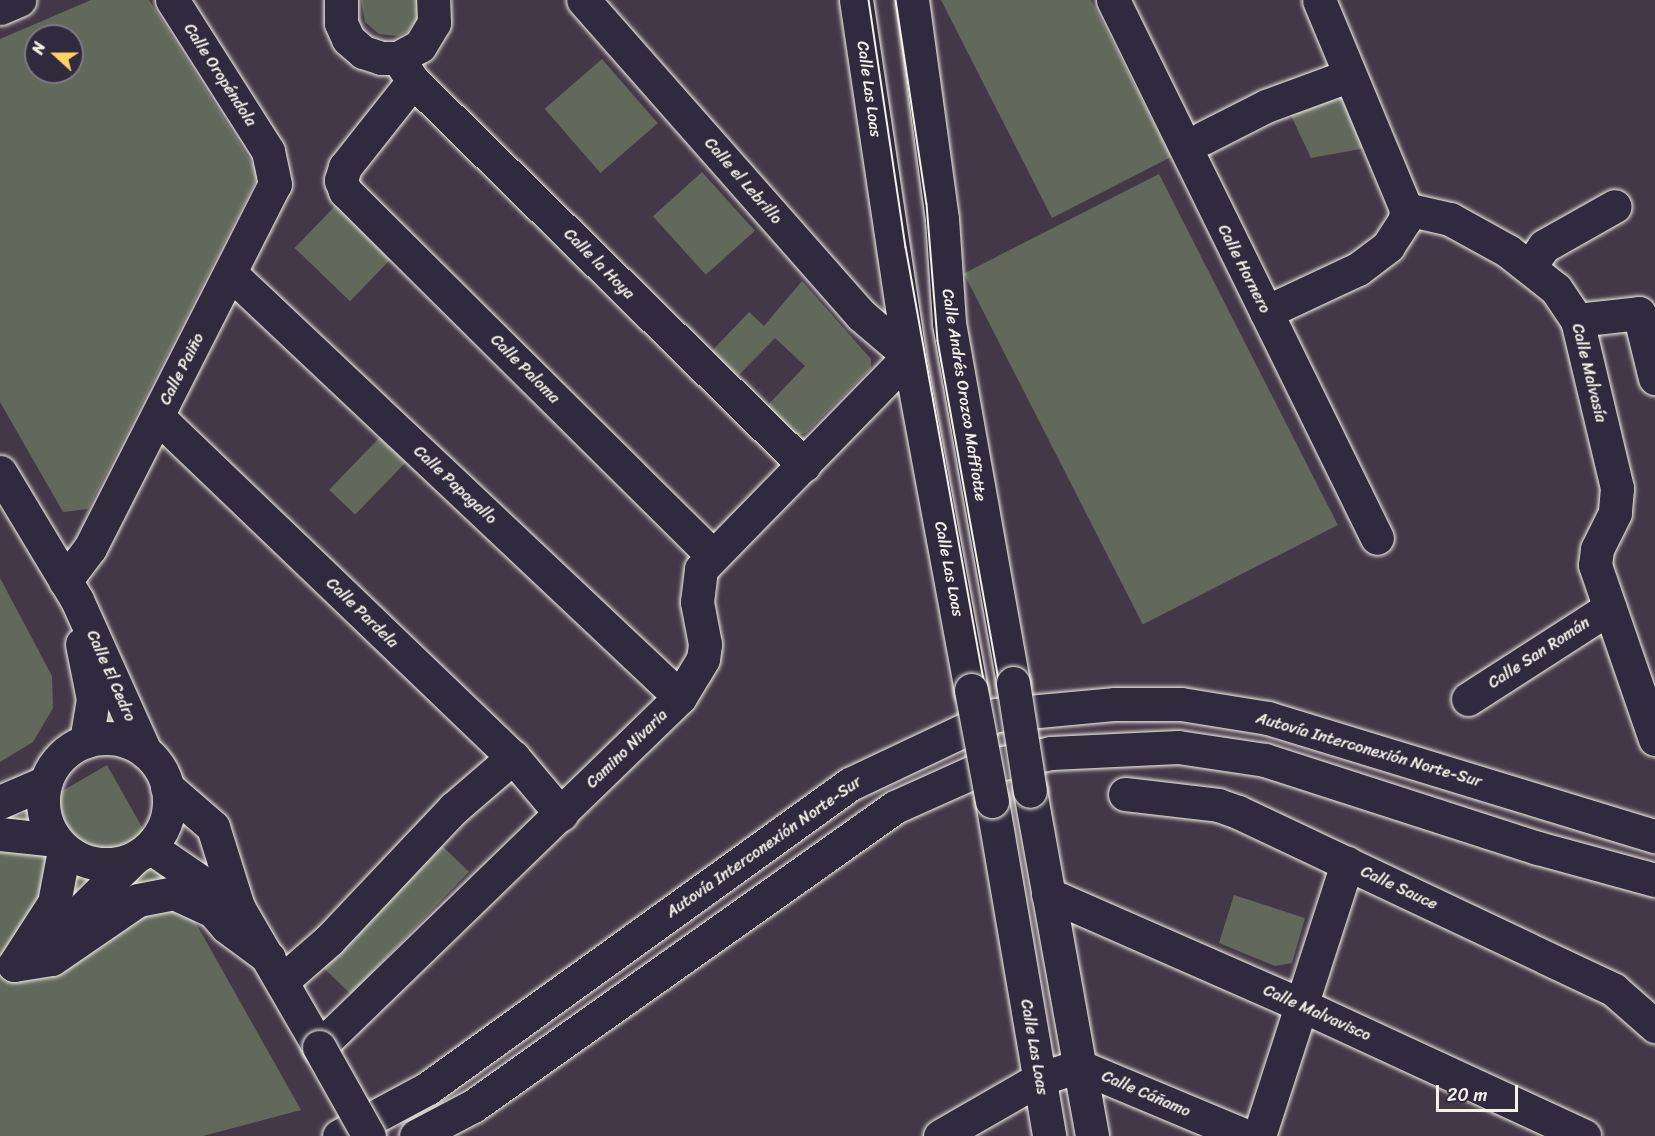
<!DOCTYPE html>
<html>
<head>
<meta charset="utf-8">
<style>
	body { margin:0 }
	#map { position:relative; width:1655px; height:1136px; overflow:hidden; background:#433848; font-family:Sriracha,sans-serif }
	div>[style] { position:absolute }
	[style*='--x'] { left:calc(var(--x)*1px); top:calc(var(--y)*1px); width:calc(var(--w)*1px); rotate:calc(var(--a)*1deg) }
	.green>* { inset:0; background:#62685a; transform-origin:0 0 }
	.roads { filter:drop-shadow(0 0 2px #f4f1e8) drop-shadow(0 0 2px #f4f1e8) }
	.minor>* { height:33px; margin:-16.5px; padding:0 16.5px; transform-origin:16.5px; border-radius:16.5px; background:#2f2a3d }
	.minor>.ring { margin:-16.5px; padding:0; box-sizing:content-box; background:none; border:33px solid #2f2a3d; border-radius:50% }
	.highway>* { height:33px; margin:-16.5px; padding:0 16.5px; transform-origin:16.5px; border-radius:16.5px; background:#2f2a3d }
	.tram>* { height:1.5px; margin:-0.75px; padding:0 0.75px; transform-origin:0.75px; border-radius:0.75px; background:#f4f1e8 }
	.bridges { filter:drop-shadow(0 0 2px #f4f1e8) drop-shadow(0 0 2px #f4f1e8) }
	.minor-bridge>* { height:33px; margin:-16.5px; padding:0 16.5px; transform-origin:16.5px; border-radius:16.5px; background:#2f2a3d }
	span { translate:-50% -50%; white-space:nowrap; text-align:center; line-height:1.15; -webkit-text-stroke:5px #2f2a3d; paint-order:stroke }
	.street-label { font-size:16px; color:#f4f1e8 }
	.north { position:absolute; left:24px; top:24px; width:60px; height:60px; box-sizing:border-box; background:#2f2a3d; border:2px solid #7e7a81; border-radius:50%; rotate:291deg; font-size:16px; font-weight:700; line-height:24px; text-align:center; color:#f4f1e8 }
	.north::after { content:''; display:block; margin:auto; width:21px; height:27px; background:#ffd166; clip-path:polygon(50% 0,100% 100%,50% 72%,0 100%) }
	.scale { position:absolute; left:1436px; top:1085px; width:82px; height:27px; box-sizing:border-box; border:3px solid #f4f1e8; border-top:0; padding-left:8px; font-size:18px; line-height:21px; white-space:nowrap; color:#f4f1e8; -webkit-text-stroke:4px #2f2a3d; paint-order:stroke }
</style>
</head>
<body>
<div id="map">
	<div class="green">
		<div style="clip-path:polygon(evenodd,91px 0,149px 0,259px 174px,88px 509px,63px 512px,0 402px,0 39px,91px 0,36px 36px,72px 36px,72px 72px,36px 72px,36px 36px)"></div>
		<div style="clip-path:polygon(361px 0,420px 0,420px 15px,407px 32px,398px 36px,379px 34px,365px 22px)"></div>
		<div style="clip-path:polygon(941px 0,1091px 0,1171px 157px,1052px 218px)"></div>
		<div style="left:602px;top:59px;width:85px;height:76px;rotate:49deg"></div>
		<div style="clip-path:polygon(1337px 89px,1366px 148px,1311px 158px,1287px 107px)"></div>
		<div style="left:702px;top:172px;width:79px;height:66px;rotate:48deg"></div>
		<div style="left:1159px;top:174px;width:394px;height:219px;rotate:63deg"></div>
		<div style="left:337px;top:204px;width:77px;height:61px;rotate:44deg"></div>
		<div style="clip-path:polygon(802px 281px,871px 359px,871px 368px,806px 433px,792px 436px,765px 408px,805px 366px,775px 338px,735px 379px,709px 354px,749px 312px,764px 326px)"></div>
		<div style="left:382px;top:435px;width:36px;height:76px;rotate:44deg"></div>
		<div style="clip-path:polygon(0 578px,52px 676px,53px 708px,33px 742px,0 762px)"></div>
		<div style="clip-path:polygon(107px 765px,301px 1110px,203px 1136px,0 1136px,0 827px)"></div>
		<div style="left:438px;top:842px;width:43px;height:170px;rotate:44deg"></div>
		<div style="clip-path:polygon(1234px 895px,1305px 918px,1292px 963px,1275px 966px,1219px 943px)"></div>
	</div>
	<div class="roads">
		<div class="minor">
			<div style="--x:341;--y:0;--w:23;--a:90"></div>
			<div style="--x:341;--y:23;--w:17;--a:66"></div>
			<div style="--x:348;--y:39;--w:20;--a:41"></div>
			<div style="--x:363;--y:52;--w:19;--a:18"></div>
			<div style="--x:381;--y:58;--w:17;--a:0"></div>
			<div style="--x:398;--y:58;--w:25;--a:-29"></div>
			<div style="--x:420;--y:46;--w:27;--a:-59"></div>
			<div style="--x:434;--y:23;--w:23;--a:-92"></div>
			<div style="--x:856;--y:0;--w:360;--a:81.5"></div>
			<div style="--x:909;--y:356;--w:340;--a:79.5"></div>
			<div style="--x:912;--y:0;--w:221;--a:82.2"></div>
			<div style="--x:942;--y:219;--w:104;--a:86.1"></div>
			<div style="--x:949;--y:323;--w:366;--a:79.9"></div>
			<div style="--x:1113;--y:0;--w:599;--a:63.86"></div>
			<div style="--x:0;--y:8;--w:21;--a:-23"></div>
			<div style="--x:398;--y:58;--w:27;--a:57"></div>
			<div style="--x:413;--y:81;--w:548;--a:44.48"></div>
			<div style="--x:413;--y:81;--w:110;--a:128.3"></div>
			<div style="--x:345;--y:167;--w:14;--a:107"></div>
			<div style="--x:341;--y:180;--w:12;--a:70"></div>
			<div style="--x:345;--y:191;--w:518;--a:44.77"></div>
			<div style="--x:1203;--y:138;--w:71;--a:-26.9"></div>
			<div style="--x:1266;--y:106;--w:87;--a:-20.1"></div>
			<div style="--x:1406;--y:209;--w:45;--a:12.8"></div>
			<div style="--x:1450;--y:219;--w:66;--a:28.9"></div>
			<div style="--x:1508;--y:251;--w:61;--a:38.4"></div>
			<div style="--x:1556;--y:289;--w:37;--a:56"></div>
			<div style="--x:1577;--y:320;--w:173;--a:76.6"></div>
			<div style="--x:1617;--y:488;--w:25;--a:95"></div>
			<div style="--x:1615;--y:513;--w:40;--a:116.6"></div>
			<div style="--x:1597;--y:549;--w:16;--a:97"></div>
			<div style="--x:1595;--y:565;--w:184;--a:71"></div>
			<div style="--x:1530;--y:266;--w:24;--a:-55"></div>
			<div style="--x:1544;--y:246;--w:81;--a:-29.4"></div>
			<div style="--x:230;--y:273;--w:618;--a:43.3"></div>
			<div style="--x:1266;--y:312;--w:102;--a:-25.1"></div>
			<div style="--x:1358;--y:269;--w:38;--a:-37"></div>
			<div style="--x:1388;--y:246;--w:31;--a:-57"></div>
			<div style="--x:1405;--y:220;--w:11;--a:-85"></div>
			<div style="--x:1406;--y:209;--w:226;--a:-112.6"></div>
			<div style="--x:1577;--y:320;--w:62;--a:-6.4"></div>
			<div style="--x:1639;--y:313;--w:67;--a:76.2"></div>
			<div style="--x:158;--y:417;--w:492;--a:43.8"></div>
			<div style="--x:513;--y:757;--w:75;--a:49.9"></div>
			<div style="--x:0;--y:472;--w:149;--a:59"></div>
			<div style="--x:77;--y:600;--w:166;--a:65.8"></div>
			<div style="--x:65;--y:581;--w:41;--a:-52.9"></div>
			<div style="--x:90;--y:548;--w:408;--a:-63.1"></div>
			<div style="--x:275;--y:184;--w:34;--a:-102"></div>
			<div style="--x:268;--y:151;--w:179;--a:-122.4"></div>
			<div style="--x:82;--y:644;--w:56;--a:78.7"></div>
			<div style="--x:93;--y:699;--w:43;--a:99.5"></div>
			<div style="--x:1468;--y:699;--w:168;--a:-32.8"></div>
			<div class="ring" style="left:43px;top:738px;width:93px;height:93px"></div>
			<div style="--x:167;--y:787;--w:61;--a:41"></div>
			<div style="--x:213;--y:827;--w:84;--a:72.6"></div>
			<div style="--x:238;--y:907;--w:162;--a:59.9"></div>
			<div style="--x:319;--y:1047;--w:503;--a:-44.11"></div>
			<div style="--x:680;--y:697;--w:44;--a:-58.8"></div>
			<div style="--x:703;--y:659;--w:15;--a:-82"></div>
			<div style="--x:705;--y:644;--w:43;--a:-100.8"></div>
			<div style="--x:697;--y:602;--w:33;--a:-83"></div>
			<div style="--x:701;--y:569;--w:298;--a:-45.7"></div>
			<div style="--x:909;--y:356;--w:63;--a:-139.5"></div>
			<div style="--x:861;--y:315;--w:420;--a:-131.4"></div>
			<div style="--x:1030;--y:791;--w:351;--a:79.8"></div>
			<div style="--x:1125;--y:794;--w:94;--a:6.7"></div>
			<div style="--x:1218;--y:805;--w:21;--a:19"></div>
			<div style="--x:1238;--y:812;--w:416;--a:25.3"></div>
			<div style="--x:1614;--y:990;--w:55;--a:41.3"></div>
			<div style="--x:992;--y:801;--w:340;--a:80.3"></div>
			<div style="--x:0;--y:802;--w:50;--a:-23.5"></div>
			<div style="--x:0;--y:834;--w:55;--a:6.2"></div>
			<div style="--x:150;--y:847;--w:107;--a:34.3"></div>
			<div style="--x:1048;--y:894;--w:276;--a:23.7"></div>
			<div style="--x:1301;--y:1005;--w:312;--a:24.8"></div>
			<div style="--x:282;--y:981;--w:62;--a:-41.1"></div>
			<div style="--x:329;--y:940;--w:182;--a:-46.6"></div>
			<div style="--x:454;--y:808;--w:78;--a:-40.8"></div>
			<div style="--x:940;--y:1136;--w:114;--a:-29.9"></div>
			<div style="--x:1039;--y:1079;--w:42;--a:-18"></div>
			<div style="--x:1079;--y:1066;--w:181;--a:22.7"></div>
			<div style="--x:1259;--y:1136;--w:287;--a:-72.1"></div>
		</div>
		<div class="highway">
			<div style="--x:57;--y:934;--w:107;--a:-44.6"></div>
			<div style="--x:14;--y:965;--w:38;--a:-9"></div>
			<div style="--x:52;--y:959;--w:104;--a:-34.5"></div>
			<div style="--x:138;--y:900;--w:37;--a:-11"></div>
			<div style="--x:174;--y:893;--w:43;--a:24.8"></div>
			<div style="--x:213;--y:911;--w:21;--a:49"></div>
			<div style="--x:227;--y:927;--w:52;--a:36.4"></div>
			<div style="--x:14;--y:965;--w:74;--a:-57.2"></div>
			<div style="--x:54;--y:903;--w:54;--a:-79.3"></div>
			<div style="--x:339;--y:1136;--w:101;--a:-28.3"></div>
			<div style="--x:428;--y:1088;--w:520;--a:-35.77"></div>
			<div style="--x:850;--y:784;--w:161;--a:-25.3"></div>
			<div style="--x:996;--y:715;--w:120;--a:-5.3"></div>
			<div style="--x:1115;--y:704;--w:66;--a:0"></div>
			<div style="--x:1181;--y:704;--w:88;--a:9.1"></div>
			<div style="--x:1268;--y:718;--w:405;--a:17"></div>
			<div style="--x:416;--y:1136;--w:64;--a:-27.8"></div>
			<div style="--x:473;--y:1106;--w:517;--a:-35.32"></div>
			<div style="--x:895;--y:807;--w:98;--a:-24.2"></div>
			<div style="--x:984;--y:767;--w:68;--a:-11.8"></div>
			<div style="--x:1051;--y:753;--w:127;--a:-2.7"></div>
			<div style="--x:1178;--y:747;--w:88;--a:8.5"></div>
			<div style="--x:1265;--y:760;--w:287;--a:17.9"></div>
			<div style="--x:1538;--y:848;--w:121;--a:15.3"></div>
		</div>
	</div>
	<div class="tram">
		<div style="--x:869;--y:0;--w:250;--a:81.5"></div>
		<div style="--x:906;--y:247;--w:442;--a:79.8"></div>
		<div style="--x:896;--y:0;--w:206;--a:81.4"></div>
		<div style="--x:927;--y:204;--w:137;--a:85.4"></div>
		<div style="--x:938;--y:341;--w:345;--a:79.8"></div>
	</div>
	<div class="bridges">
		<div class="minor-bridge">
			<div style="--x:1013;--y:683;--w:109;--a:81.1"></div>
			<div style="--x:971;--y:690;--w:113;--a:79.3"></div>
			<div style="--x:319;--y:1047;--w:102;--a:60.7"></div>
		</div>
	</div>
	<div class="street-label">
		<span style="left:220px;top:75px;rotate:57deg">Calle Oropéndola</span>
		<span style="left:869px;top:89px;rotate:82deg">Calle Las Loas</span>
		<span style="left:743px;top:181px;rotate:49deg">Calle el Lebrillo</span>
		<span style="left:599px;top:264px;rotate:45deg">Calle la Hoya</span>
		<span style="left:1244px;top:269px;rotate:63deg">Calle Hornero</span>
		<span style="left:182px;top:369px;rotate:-63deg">Calle Paiño</span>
		<span style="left:525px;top:369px;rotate:45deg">Calle Paloma</span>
		<span style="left:1589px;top:373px;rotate:76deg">Calle Malvasía</span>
		<span style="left:964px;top:395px;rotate:81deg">Calle Andrés Orozco Maffiotte</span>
		<span style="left:455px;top:485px;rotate:43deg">Calle Papagallo</span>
		<span style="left:949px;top:569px;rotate:79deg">Calle Las Loas</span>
		<span style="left:362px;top:613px;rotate:44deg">Calle Pardela</span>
		<span style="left:1539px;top:653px;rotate:-33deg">Calle San Román</span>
		<span style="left:111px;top:676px;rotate:66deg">Calle El Cedro</span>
		<span style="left:627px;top:749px;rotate:-44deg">Camino Nivaria</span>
		<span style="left:1369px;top:750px;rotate:16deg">Autovía Interconexión Norte-Sur</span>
		<span style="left:764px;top:847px;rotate:-35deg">Autovía Interconexión Norte-Sur</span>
		<span style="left:1399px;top:888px;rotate:25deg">Calle Sauce</span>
		<span style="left:1317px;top:1013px;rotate:24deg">Calle Malvavisco</span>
		<span style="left:1034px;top:1047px;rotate:80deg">Calle Las Loas</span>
		<span style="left:1146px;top:1094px;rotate:23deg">Calle Cáñamo</span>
	</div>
	<div class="north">N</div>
	<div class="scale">20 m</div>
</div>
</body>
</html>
